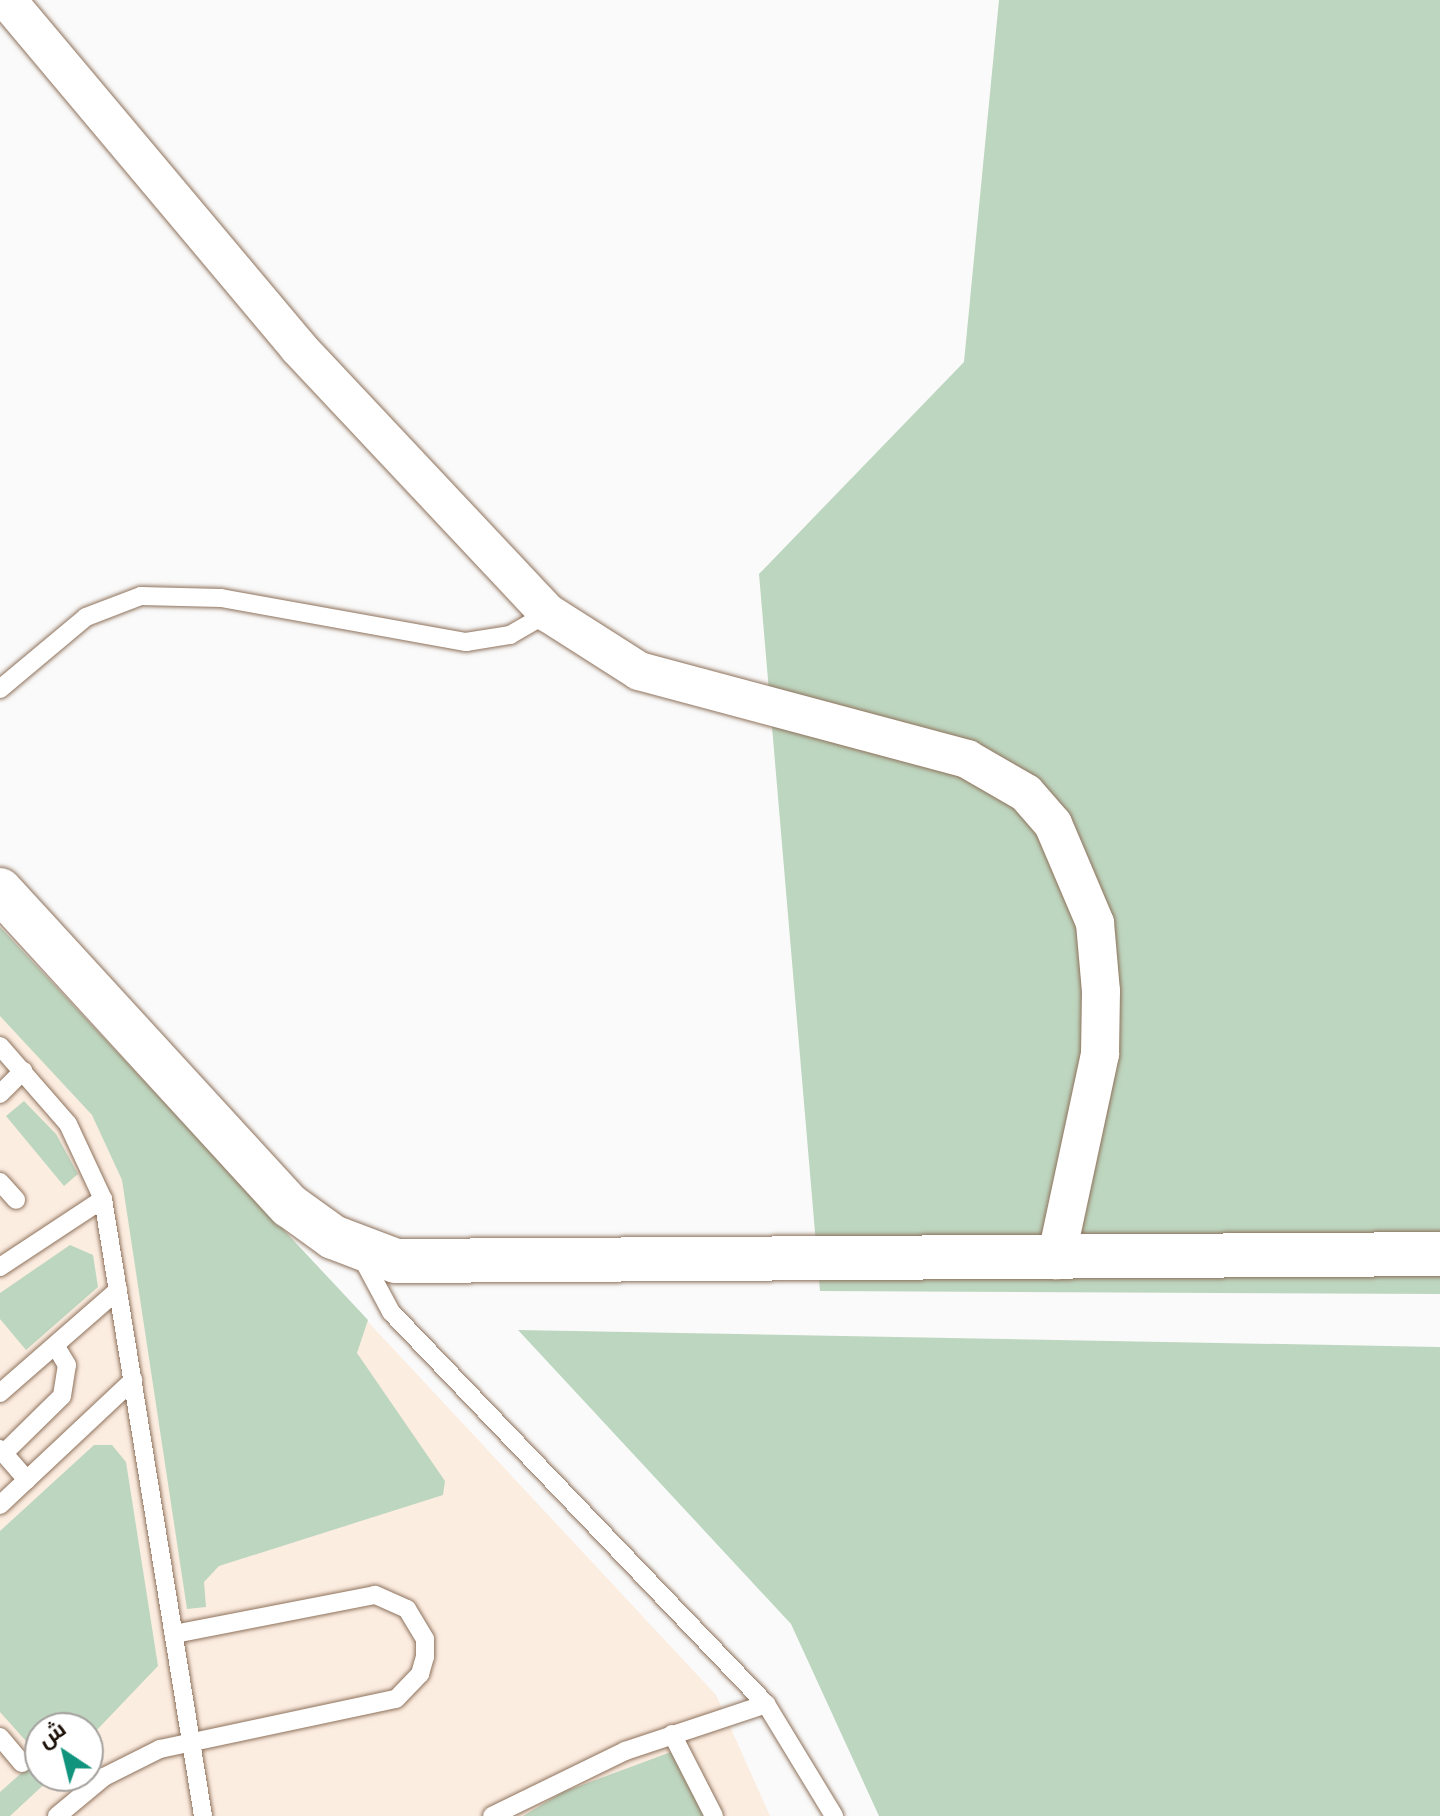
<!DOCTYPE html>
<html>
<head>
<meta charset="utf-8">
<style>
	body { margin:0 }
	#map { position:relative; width:1440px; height:1816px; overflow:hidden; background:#fafafa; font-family:Manrope,Cairo,sans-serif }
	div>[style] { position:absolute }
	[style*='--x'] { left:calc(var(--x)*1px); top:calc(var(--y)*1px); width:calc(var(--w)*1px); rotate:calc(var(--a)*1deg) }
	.built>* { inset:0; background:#fcede1 }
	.green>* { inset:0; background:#bdd6bf }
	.roads { filter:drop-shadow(0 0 2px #8e725c) drop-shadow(0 0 2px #8e725c) }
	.lane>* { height:18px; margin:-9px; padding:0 9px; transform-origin:9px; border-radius:9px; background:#fff }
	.street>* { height:38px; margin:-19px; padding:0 19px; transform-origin:19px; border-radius:19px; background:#fff }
	.secondary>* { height:44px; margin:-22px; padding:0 22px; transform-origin:22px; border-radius:22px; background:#fff }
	span { translate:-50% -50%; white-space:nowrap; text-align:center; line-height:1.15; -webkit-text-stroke:7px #fff; paint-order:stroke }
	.north { position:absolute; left:24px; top:1712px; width:80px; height:80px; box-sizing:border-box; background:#fff; border:2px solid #a4a09d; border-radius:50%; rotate:325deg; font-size:22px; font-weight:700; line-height:32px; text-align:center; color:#1c1109 }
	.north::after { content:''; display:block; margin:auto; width:28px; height:36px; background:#11947d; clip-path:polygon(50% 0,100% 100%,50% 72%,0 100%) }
</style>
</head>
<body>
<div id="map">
	<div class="built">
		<div style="clip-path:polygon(evenodd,0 927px,716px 1695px,770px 1816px,0 1816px,0 927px,40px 1728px,88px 1728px,88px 1776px,40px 1776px,40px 1728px)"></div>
	</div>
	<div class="green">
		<div style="clip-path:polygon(999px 0,1440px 0,1440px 1294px,820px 1291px,759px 574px,964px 362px)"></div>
		<div style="clip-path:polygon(0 927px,368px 1320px,357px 1353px,445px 1481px,443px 1495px,219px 1566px,204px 1582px,206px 1607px,187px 1609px,122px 1180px,92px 1115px,0 1016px)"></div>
		<div style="clip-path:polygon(24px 1101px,56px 1134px,78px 1174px,64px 1186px,6px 1116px)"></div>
		<div style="clip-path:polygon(70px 1245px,93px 1255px,98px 1287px,26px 1350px,0 1319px,0 1293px)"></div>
		<div style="clip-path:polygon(518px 1330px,1440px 1347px,1440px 1816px,879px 1816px,791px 1624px)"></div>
		<div style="clip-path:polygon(94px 1445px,112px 1445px,126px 1462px,158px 1666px,93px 1734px,74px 1713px,58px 1728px,40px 1728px,34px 1750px,0 1712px,0 1531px)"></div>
		<div style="clip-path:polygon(671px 1752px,704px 1816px,523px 1816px,563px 1792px)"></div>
		<div style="clip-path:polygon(36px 1760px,40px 1776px,52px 1777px,10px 1816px,0 1816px,0 1792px)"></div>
	</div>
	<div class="roads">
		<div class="lane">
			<div style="--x:0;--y:689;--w:112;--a:-39.9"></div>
			<div style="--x:86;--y:617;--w:59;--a:-20.9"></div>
			<div style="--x:141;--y:596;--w:80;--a:1.4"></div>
			<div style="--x:221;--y:598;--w:249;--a:10.2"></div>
			<div style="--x:466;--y:642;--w:45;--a:-9"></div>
			<div style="--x:510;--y:635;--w:44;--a:-30.1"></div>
			<div style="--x:0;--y:1046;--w:103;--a:48.9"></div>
			<div style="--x:68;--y:1124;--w:83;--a:65"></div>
			<div style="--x:103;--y:1199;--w:625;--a:80.79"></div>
			<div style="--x:0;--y:1094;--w:33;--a:-45"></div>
			<div style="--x:0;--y:1182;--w:24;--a:48"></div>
			<div style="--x:361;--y:1256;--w:64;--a:61.8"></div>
			<div style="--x:391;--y:1312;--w:542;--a:46.27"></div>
			<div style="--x:766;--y:1704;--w:131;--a:58.7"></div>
			<div style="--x:0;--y:1267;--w:123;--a:-33.4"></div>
			<div style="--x:0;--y:1393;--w:157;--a:-41.1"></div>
			<div style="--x:0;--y:1449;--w:41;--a:48.9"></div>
			<div style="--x:4;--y:1453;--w:81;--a:-44.5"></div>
			<div style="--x:62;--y:1396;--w:31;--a:-81"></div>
			<div style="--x:67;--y:1365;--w:23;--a:-121"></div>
			<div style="--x:0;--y:1505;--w:183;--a:-43.2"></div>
			<div style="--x:672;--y:1734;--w:92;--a:62.9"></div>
			<div style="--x:0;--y:1737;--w:34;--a:50"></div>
			<div style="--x:57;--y:1816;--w:61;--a:-39.7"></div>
			<div style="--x:104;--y:1777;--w:63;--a:-26.6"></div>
			<div style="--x:160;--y:1749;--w:241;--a:-12"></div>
			<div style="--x:396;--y:1699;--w:35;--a:-46"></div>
			<div style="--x:420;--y:1674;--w:18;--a:-74"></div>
			<div style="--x:425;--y:1657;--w:18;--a:-90"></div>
			<div style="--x:425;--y:1639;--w:35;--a:-121"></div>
			<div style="--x:407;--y:1609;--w:35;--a:-156"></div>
			<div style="--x:375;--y:1595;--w:205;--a:169"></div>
			<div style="--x:492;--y:1816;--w:148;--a:-26"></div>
			<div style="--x:625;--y:1751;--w:149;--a:-18.4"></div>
		</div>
		<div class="street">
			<div style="--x:7;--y:0;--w:453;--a:50"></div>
			<div style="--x:298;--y:347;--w:365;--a:46.8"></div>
			<div style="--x:548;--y:613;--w:108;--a:32.5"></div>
			<div style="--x:639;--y:671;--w:340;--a:15"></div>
			<div style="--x:967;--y:759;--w:68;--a:30"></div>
			<div style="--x:1026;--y:793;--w:41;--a:48.9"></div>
			<div style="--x:1053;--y:824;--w:108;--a:67"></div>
			<div style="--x:1095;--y:923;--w:68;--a:85"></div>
			<div style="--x:1101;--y:991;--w:63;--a:90.9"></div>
			<div style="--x:1100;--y:1054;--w:211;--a:102.1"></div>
		</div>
		<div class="secondary">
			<div style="--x:0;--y:890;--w:429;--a:47.5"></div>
			<div style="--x:290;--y:1206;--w:53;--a:35.8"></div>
			<div style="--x:333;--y:1237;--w:67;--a:20.9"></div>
			<div style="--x:396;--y:1261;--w:1044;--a:-0.38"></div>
		</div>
	</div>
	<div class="north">ش</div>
</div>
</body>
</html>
